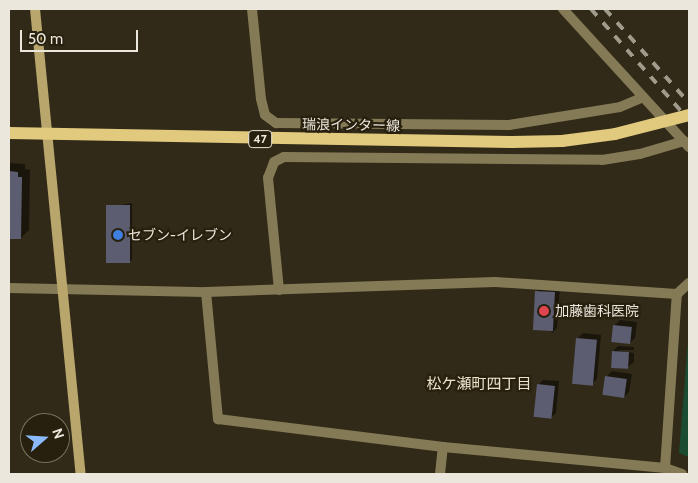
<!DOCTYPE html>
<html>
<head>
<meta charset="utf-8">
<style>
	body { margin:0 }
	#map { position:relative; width:698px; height:483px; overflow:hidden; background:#312a18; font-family:Cabin,"Noto Sans JP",sans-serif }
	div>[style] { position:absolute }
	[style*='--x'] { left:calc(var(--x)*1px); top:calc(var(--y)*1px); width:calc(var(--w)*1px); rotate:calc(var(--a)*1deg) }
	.green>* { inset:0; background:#1a4c31 }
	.shadow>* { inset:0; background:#0007 }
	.building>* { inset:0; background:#5d5d71; transform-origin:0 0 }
	.street>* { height:10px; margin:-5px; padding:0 5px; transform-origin:5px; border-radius:5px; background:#857a56 }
	.secondary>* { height:10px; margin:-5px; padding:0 5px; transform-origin:5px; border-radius:5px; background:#b9a66d }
	.primary>* { height:12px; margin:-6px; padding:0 6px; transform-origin:6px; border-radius:6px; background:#e1c97d }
	.rail>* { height:4px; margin-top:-2px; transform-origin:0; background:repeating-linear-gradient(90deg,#a19b8d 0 9px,transparent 0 18px) }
	.primary-bridge>* { height:12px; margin:-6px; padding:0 6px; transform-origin:6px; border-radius:6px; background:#e1c97d }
	.dots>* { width:14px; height:14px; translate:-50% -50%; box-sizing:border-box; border:2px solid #28200e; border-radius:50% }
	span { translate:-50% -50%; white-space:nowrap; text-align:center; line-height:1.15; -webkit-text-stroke:4.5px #28200e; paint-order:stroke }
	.shield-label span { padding:1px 4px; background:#28200e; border:1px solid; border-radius:4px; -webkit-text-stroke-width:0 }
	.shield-label { font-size:12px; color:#ece7dc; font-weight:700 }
	.street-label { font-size:14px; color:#ece7dc }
	.poi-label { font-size:14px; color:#ece7dc }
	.left { translate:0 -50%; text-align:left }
	.neighbourhood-label { font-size:15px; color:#ece2cc }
	.frame { position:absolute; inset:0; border:10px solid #ece7dc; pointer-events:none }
	.north { position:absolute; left:20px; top:413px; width:50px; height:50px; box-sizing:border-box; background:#28200e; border:1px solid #767060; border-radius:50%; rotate:71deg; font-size:14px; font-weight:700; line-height:20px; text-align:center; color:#ece7dc }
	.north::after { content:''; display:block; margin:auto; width:18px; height:22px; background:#8abafc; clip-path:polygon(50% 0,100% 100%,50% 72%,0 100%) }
	.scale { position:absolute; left:20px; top:30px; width:118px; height:22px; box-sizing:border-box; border:2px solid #ece7dc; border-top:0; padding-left:6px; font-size:15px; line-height:18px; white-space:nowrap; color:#ece7dc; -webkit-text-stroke:4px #28200e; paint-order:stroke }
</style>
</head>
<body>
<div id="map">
	<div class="green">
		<div style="clip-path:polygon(689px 329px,689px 457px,679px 453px)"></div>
	</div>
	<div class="shadow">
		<div style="clip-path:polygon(9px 163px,25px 164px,25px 169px,30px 170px,29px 230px,21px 238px,9px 238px)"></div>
		<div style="clip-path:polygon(132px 203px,132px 260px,129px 262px,108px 207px)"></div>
		<div style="clip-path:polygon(542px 286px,560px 287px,557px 328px,552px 333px,537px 291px)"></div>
		<div style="clip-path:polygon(620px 320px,637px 322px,635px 338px,630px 343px,615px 325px)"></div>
		<div style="clip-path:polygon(583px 333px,601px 335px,597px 379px,592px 384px,577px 339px)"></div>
		<div style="clip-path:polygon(618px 346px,634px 347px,634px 350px,616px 350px,634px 353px,634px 362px,628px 367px,613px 351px)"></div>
		<div style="clip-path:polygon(612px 371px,632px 374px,629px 392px,624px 397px,606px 377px)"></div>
		<div style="clip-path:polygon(543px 380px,559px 381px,556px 413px,551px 418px,538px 385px)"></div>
	</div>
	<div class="building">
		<div style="clip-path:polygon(9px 171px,18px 172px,18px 177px,22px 177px,21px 239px,9px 239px)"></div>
		<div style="left:130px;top:205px;width:58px;height:24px;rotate:90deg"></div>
		<div style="left:535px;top:291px;width:20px;height:39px;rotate:3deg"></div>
		<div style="left:613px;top:325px;width:19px;height:17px;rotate:6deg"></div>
		<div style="left:576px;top:338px;width:21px;height:46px;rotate:5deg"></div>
		<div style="left:612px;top:351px;width:17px;height:17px;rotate:3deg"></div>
		<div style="left:605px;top:376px;width:22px;height:19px;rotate:8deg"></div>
		<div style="left:537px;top:384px;width:18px;height:33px;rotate:6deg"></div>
	</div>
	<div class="street">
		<div style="--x:252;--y:9;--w:90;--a:84.3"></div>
		<div style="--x:261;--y:99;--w:16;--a:76"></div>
		<div style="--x:265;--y:115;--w:14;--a:36"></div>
		<div style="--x:276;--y:123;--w:233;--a:0.5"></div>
		<div style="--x:509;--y:125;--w:112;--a:-9.2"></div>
		<div style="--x:620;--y:107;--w:25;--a:-23"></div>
		<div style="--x:563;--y:9;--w:187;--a:47.6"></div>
		<div style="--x:9;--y:288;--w:197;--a:1.2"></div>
		<div style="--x:206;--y:292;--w:289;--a:-2"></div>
		<div style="--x:495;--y:282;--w:182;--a:3.8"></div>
		<div style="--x:279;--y:290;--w:113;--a:-95.6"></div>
		<div style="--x:268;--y:178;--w:17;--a:-69"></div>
		<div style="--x:274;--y:162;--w:11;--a:-27"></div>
		<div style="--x:284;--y:157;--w:318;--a:0.5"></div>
		<div style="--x:602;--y:160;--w:38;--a:-9"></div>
		<div style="--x:640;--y:154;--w:46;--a:-16.5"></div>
		<div style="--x:206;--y:292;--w:128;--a:84.6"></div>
		<div style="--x:218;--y:419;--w:227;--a:7.1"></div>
		<div style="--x:443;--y:447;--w:223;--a:5.4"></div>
		<div style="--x:665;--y:468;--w:18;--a:19"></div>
		<div style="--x:665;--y:468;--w:174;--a:-86.1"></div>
		<div style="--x:677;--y:294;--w:16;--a:-43"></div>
		<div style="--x:440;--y:474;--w:27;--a:-84"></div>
	</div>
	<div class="secondary">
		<div style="--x:35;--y:9;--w:467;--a:84.4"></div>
	</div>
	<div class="primary">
		<div style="--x:9;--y:133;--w:503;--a:1.03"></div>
	</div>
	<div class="rail">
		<div style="--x:591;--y:9;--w:148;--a:48.6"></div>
		<div style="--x:605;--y:9;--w:126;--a:48.2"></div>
	</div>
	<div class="primary-bridge">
		<div style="--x:512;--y:142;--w:50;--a:-1.1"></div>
		<div style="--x:562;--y:141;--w:53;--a:-7.5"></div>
		<div style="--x:615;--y:134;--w:76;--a:-14.4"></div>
	</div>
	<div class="dots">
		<div style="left:118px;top:235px;background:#3f7fe0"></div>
		<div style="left:544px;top:311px;background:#e0444e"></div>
	</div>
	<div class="shield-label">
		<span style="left:260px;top:139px">47</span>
	</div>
	<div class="street-label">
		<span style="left:351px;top:125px;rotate:1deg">瑞浪インター線</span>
	</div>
	<div class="poi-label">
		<span class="left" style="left:128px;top:235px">セブン-イレブン</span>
		<span class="left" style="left:555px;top:311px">加藤歯科医院</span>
	</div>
	<div class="neighbourhood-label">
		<span style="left:479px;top:385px">松ケ瀬町四丁目</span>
	</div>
	<div class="frame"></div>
	<div class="north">N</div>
	<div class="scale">50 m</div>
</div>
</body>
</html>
